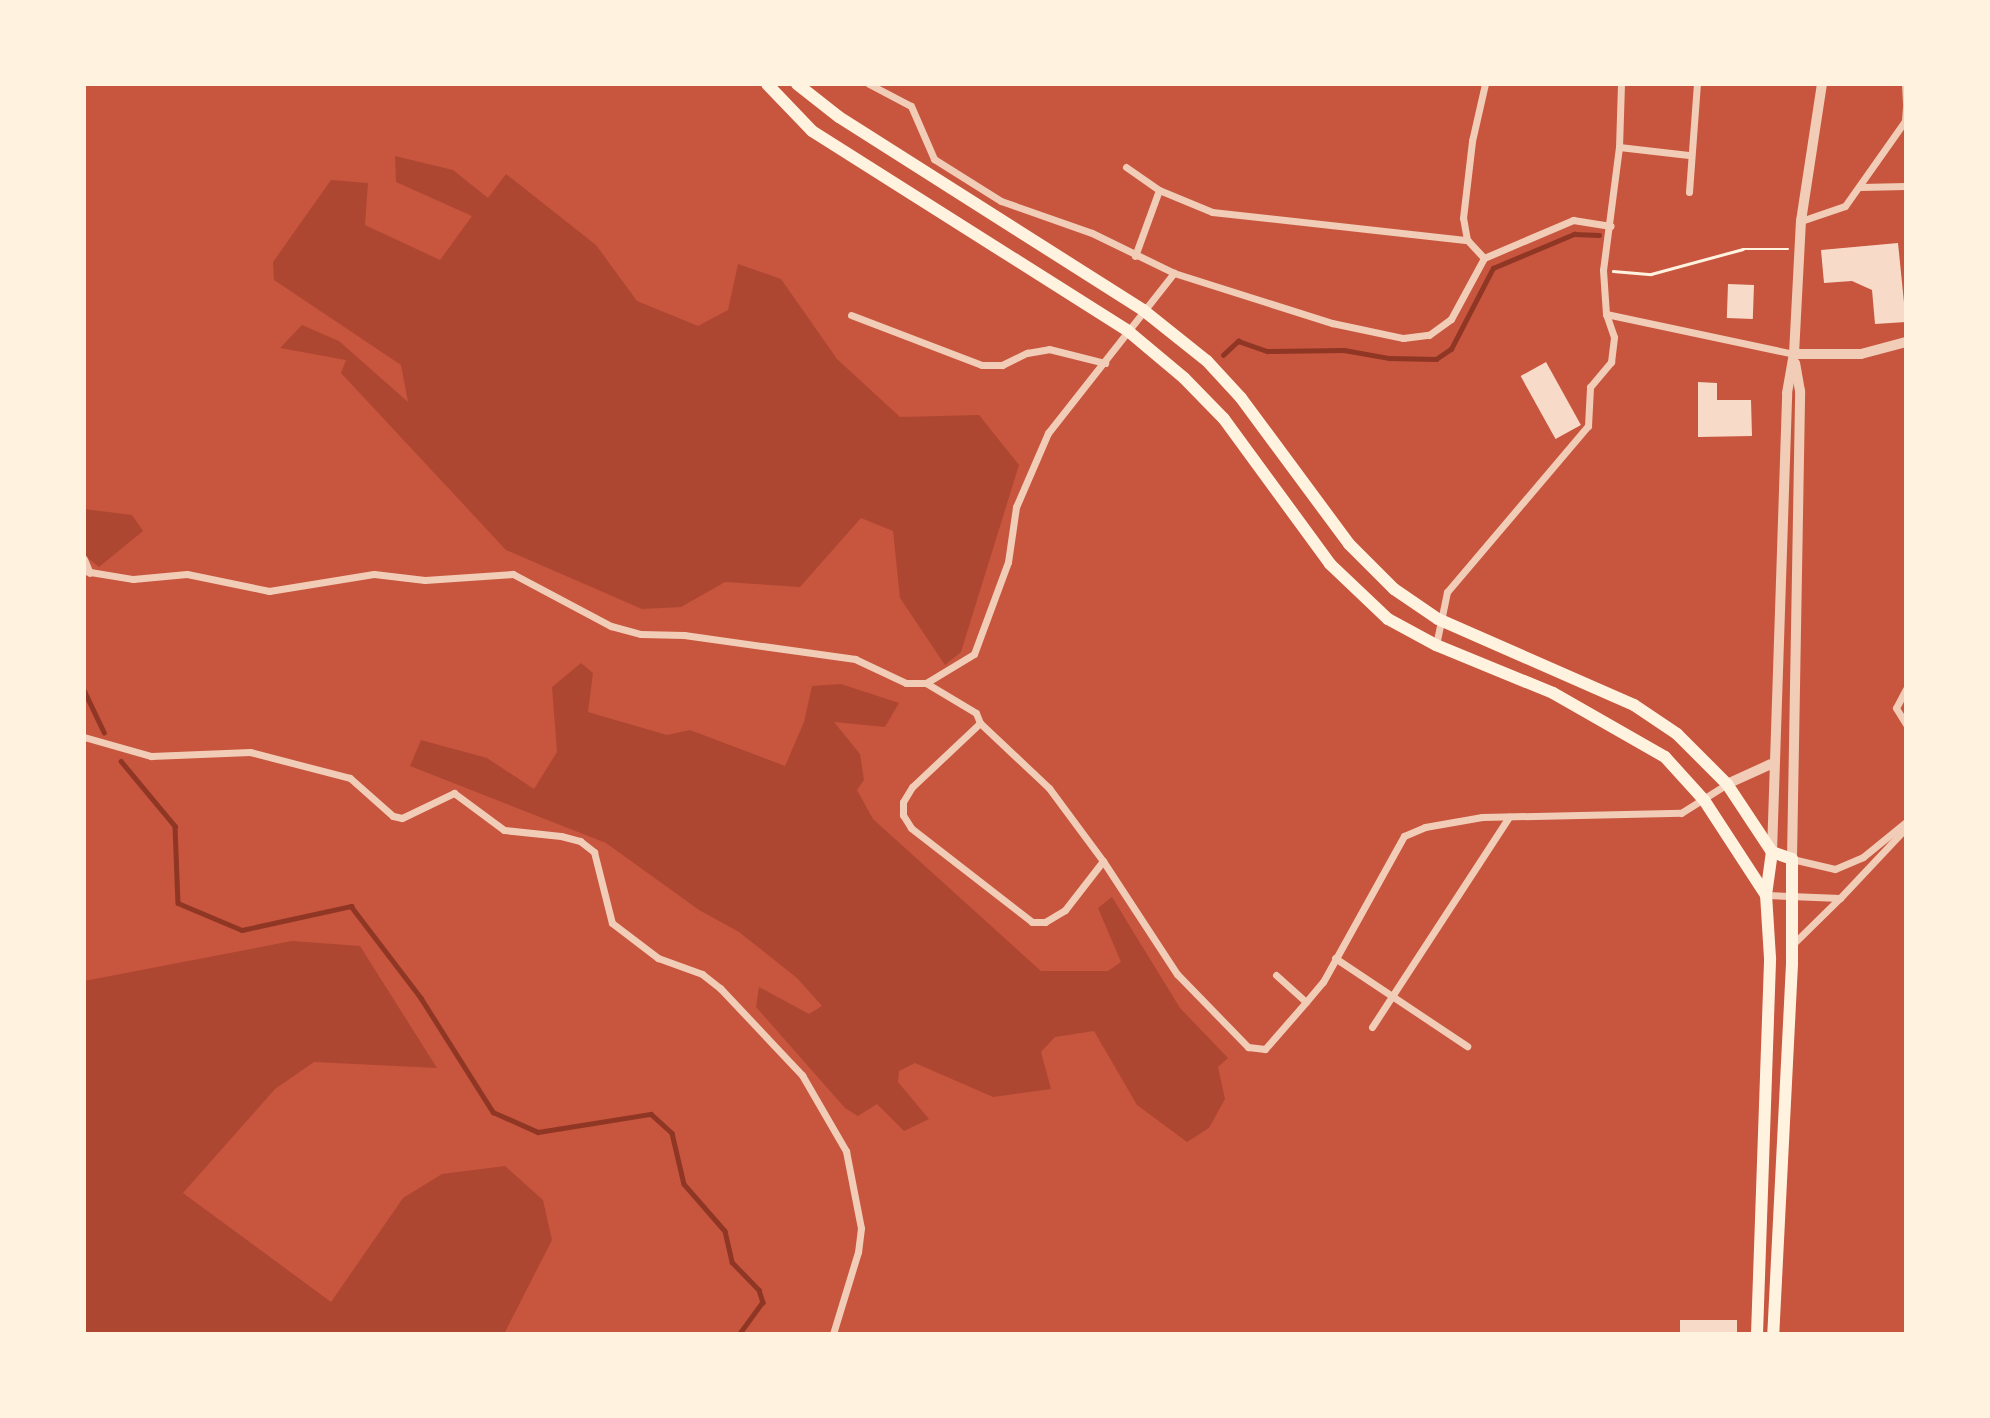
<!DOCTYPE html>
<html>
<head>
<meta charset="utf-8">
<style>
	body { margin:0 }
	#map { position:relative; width:1990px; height:1418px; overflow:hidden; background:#c8553d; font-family:Figtree,sans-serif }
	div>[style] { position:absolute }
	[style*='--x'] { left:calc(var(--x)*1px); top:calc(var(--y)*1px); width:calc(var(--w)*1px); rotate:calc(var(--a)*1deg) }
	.green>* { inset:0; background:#ae4732 }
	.stream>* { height:4.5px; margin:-2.25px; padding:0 2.25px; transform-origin:2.25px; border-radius:2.25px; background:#8f3625 }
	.building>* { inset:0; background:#f7dbc8; transform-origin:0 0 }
	.path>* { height:2.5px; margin:-1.25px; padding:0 1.25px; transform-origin:1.25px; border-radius:1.25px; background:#fff3e0 }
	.minor>* { height:7px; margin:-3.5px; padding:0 3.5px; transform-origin:3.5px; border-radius:3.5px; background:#f1ccb7 }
	.tertiary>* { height:10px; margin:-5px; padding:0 5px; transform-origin:5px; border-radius:5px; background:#f1ccb7 }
	.primary>* { height:12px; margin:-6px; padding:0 6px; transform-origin:6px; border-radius:6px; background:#fff3e0 }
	span { translate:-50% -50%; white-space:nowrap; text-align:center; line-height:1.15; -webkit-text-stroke:5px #fff3e0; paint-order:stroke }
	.frame { position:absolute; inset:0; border:86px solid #fff3e0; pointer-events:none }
</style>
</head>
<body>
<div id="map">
	<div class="green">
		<div style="clip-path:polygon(395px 156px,453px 170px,488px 198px,506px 174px,596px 245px,637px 301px,698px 326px,728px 310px,738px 264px,781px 279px,837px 359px,900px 417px,979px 415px,1019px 465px,961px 652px,945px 665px,900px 598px,893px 531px,861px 518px,800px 587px,725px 582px,681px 607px,642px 609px,506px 550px,341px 373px,346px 360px,280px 348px,302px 325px,339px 341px,408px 402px,401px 365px,274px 280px,273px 262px,331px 180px,368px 183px,365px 225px,440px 260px,472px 216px,396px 182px)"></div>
		<div style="clip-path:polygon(84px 509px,132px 515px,143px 531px,99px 567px,84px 555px)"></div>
		<div style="clip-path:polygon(581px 663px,593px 673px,588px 712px,667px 735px,690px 730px,785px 766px,804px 722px,812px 686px,841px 684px,899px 703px,885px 727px,834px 722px,860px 754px,864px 780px,857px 790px,873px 819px,1041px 971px,1108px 971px,1121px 962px,1098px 908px,1112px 897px,1180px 1008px,1228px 1058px,1218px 1067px,1225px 1099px,1209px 1128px,1187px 1142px,1137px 1105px,1094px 1031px,1055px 1037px,1041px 1052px,1051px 1089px,993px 1097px,915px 1063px,899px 1071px,898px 1082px,929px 1119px,904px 1131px,877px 1104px,858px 1116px,845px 1108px,756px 1007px,759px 987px,809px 1014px,822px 1006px,797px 978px,739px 932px,699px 910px,606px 843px,410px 766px,421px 740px,487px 758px,534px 789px,557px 752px,552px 687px)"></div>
		<div style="clip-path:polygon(292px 941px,360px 946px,437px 1068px,314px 1062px,275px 1089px,183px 1193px,331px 1302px,403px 1198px,442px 1174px,505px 1166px,543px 1200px,552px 1240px,504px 1334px,84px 1334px,84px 981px)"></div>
	</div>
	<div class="stream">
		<div style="--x:1223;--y:355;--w:21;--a:-43"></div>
		<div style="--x:1238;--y:341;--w:31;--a:19"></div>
		<div style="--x:1267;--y:351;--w:77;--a:-0.7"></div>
		<div style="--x:1344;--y:350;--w:46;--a:10.1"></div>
		<div style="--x:1389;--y:358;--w:47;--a:1.2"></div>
		<div style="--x:1436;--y:359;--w:18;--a:-34"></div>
		<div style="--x:1451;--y:349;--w:91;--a:-62.6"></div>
		<div style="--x:1493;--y:268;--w:88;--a:-22.8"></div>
		<div style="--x:1574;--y:234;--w:25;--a:2"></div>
		<div style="--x:84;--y:690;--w:47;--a:64.5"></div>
		<div style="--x:121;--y:761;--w:85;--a:50.3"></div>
		<div style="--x:175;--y:826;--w:77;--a:87.8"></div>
		<div style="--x:178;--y:903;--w:69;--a:22.9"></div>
		<div style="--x:242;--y:930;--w:112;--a:-12.4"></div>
		<div style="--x:351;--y:906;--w:116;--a:52.7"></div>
		<div style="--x:421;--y:998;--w:135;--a:57.7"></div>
		<div style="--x:493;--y:1112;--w:49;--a:24"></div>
		<div style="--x:538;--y:1132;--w:114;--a:-9.1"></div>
		<div style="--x:651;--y:1114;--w:28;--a:42"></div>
		<div style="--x:672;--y:1133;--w:52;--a:76.8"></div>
		<div style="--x:684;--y:1184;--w:62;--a:48.9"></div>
		<div style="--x:725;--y:1231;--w:32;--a:77"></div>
		<div style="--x:732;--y:1262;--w:39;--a:46"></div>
		<div style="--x:759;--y:1290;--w:13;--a:72"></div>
		<div style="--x:763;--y:1302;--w:39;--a:126"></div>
	</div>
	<div class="building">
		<div style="clip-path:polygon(1898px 243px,1906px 322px,1875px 324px,1872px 290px,1852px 281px,1824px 283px,1821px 250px)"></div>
		<div style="left:1728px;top:284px;width:26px;height:34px;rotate:2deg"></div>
		<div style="left:1546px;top:362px;width:72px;height:29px;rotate:61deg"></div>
		<div style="clip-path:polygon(1698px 382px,1717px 383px,1717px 400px,1751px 400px,1752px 436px,1698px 437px)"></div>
		<div style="left:1680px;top:1320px;width:57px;height:14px"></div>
	</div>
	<div class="path">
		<div style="--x:1613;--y:271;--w:38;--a:5"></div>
		<div style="--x:1651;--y:274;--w:95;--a:-15.2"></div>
		<div style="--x:1743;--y:249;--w:45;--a:0"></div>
	</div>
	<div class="minor">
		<div style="--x:869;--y:84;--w:47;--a:27.6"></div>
		<div style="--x:911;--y:106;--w:58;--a:66.5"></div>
		<div style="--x:934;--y:159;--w:79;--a:32.1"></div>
		<div style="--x:1001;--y:201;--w:96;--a:19.4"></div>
		<div style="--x:1092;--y:233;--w:91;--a:26"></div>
		<div style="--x:1621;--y:84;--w:63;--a:91.8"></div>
		<div style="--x:1619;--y:147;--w:124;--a:97.4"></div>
		<div style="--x:1603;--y:270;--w:44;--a:86.1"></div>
		<div style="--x:1606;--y:314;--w:192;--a:12"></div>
		<div style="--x:1905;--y:84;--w:19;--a:87"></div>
		<div style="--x:1619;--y:147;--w:70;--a:6.5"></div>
		<div style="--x:1126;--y:167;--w:40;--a:34.9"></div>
		<div style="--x:1159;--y:190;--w:57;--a:22.5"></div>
		<div style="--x:1212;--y:212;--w:257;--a:6.3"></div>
		<div style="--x:1860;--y:187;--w:46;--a:-1.2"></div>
		<div style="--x:1689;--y:192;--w:108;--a:-85.8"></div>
		<div style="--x:1801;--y:221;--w:46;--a:-18.8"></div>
		<div style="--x:1845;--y:206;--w:104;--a:-54.8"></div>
		<div style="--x:1905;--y:121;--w:16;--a:-86"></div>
		<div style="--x:1135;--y:256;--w:70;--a:-70"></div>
		<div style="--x:1484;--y:258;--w:25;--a:-133"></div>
		<div style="--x:1467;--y:240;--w:22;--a:-100"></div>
		<div style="--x:1463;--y:218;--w:78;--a:-83.3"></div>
		<div style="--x:1472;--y:141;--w:58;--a:-77.2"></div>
		<div style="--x:851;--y:315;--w:140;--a:20.9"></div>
		<div style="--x:982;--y:365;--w:20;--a:0"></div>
		<div style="--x:1002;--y:365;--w:28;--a:-26"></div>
		<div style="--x:1027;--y:353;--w:22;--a:-10"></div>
		<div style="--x:1049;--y:349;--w:58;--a:14"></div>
		<div style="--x:84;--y:559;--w:15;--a:67"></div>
		<div style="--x:84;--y:571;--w:50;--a:9.3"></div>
		<div style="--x:133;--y:579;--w:54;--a:-5.3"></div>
		<div style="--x:187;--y:574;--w:84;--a:11.7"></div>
		<div style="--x:269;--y:591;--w:106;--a:-9.2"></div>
		<div style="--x:374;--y:574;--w:51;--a:6.7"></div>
		<div style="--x:425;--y:580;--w:88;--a:-3.9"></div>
		<div style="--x:513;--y:574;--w:111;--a:28"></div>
		<div style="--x:611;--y:626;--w:31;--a:15"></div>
		<div style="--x:641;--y:634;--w:43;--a:1.3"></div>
		<div style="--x:684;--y:635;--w:173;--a:8"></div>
		<div style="--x:855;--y:659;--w:56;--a:25.2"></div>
		<div style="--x:906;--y:683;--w:20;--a:0"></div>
		<div style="--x:926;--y:683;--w:56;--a:-31.1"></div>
		<div style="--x:974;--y:654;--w:98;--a:-69.7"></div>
		<div style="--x:1008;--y:562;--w:56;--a:-81.7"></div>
		<div style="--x:1016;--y:507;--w:81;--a:-66.6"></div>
		<div style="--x:1048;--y:433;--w:204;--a:-51.8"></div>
		<div style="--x:1174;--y:273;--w:166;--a:17.6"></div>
		<div style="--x:1332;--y:323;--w:73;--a:11.9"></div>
		<div style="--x:1403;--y:338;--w:26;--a:-7"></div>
		<div style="--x:1429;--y:335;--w:27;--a:-36"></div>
		<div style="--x:1451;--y:319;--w:69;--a:-61.6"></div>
		<div style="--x:1484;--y:258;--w:97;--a:-23.1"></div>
		<div style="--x:1573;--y:220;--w:38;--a:9"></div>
		<div style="--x:1436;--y:645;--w:54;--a:-78.3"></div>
		<div style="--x:1447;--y:592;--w:218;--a:-49.7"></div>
		<div style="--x:1588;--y:426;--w:39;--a:-87"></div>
		<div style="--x:1590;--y:387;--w:33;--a:-50"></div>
		<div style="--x:1611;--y:362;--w:25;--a:-83"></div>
		<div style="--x:1614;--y:337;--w:24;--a:-109"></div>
		<div style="--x:926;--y:683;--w:58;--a:31"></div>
		<div style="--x:976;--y:713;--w:11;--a:68"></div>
		<div style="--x:980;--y:723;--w:93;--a:136.7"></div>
		<div style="--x:912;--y:787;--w:17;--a:121"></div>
		<div style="--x:903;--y:802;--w:13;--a:90"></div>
		<div style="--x:903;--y:815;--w:15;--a:58"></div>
		<div style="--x:911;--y:828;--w:153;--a:37.8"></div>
		<div style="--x:1032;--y:922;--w:13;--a:0"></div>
		<div style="--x:1045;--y:922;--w:23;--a:-31"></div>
		<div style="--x:1065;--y:910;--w:62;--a:-52.2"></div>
		<div style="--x:1103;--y:861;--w:91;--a:-126.5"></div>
		<div style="--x:1049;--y:788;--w:95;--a:-136.7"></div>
		<div style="--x:1906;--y:689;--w:21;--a:118"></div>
		<div style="--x:1896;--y:708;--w:19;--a:58"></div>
		<div style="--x:84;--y:737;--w:70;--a:15.8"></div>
		<div style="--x:151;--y:756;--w:99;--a:-2.3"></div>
		<div style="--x:250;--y:752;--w:103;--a:14.6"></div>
		<div style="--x:350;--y:778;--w:57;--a:41.5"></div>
		<div style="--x:393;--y:816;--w:9;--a:13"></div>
		<div style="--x:402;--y:818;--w:58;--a:-25.7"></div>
		<div style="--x:454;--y:793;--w:62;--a:36.5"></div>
		<div style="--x:504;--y:830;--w:57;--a:6"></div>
		<div style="--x:561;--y:836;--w:20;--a:15"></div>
		<div style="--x:580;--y:841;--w:18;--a:38"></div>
		<div style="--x:594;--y:852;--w:73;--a:75.8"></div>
		<div style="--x:612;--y:923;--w:58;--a:37.3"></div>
		<div style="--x:658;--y:958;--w:47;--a:20"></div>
		<div style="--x:702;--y:974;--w:23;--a:38"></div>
		<div style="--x:720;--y:988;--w:120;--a:46.7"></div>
		<div style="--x:802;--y:1075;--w:88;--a:59.9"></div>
		<div style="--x:846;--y:1151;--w:78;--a:79"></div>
		<div style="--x:861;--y:1228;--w:24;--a:97"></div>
		<div style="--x:858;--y:1252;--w:86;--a:107"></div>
		<div style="--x:1792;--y:859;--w:44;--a:13.1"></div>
		<div style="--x:1835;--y:869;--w:30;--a:-23"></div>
		<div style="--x:1863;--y:857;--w:55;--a:-39.1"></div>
		<div style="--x:1103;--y:861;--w:135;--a:56.8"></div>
		<div style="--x:1177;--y:974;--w:102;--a:45.8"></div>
		<div style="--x:1248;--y:1047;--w:17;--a:7"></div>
		<div style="--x:1265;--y:1049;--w:62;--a:-48.9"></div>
		<div style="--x:1766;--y:895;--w:74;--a:2.3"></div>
		<div style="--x:1840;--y:898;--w:96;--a:-46.7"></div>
		<div style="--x:1792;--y:945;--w:67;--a:-44.4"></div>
		<div style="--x:1335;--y:958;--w:159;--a:33.7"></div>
		<div style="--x:1276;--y:975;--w:40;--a:42"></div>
		<div style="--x:1306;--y:1002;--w:26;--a:-50"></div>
		<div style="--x:1323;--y:982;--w:167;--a:-61"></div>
		<div style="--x:1404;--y:836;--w:23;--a:-23"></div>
		<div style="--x:1425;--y:827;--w:58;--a:-10"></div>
		<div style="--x:1482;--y:817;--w:199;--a:-1.2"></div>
		<div style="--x:1681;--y:813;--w:54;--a:-32.2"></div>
		<div style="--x:1372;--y:1027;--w:251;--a:-56.9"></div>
	</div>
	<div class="tertiary">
		<div style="--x:1794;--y:354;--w:67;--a:0"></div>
		<div style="--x:1861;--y:354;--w:47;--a:-14.9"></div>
		<div style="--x:1727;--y:784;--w:48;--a:-24.4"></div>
		<div style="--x:1772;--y:852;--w:459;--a:-88.1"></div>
		<div style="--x:1787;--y:393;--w:40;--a:-80"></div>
		<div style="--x:1794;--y:354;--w:133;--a:-87"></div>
		<div style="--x:1801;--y:221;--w:139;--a:-81.3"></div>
		<div style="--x:1792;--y:859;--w:468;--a:-89"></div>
		<div style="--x:1800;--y:391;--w:28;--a:-100"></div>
	</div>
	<div class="primary">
		<div style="--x:767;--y:84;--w:65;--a:46.2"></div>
		<div style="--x:812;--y:131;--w:374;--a:32.3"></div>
		<div style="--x:1128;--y:331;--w:73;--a:40"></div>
		<div style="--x:1184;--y:378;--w:57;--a:45.7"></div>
		<div style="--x:1224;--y:419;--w:180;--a:53.8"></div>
		<div style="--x:1330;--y:564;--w:80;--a:43.5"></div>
		<div style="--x:1388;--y:619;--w:55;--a:28.4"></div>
		<div style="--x:1436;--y:645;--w:126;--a:22.3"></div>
		<div style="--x:1553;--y:693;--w:129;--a:29.7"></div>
		<div style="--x:1665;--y:757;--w:58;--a:47.8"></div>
		<div style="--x:1704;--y:800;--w:113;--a:56.9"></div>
		<div style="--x:797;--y:84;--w:53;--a:38.2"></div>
		<div style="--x:839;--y:117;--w:360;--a:32.4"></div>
		<div style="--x:1143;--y:310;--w:82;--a:38.6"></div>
		<div style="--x:1207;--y:361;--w:50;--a:47.4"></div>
		<div style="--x:1241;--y:398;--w:182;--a:53.5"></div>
		<div style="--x:1349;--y:544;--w:64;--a:45"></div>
		<div style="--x:1394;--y:589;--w:53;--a:34.3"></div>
		<div style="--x:1438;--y:619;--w:214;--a:23.7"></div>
		<div style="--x:1634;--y:705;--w:52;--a:34"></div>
		<div style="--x:1677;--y:734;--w:71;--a:45"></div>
		<div style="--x:1727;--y:784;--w:82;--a:56.5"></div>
		<div style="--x:1772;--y:852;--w:21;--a:19"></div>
		<div style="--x:1792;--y:859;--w:105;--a:90"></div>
		<div style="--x:1792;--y:964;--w:370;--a:92.9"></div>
		<div style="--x:1757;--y:1334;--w:376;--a:-88"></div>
		<div style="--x:1770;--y:958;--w:63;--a:-93.6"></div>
		<div style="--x:1766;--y:895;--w:43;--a:-82.1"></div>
	</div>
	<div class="frame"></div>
</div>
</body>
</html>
